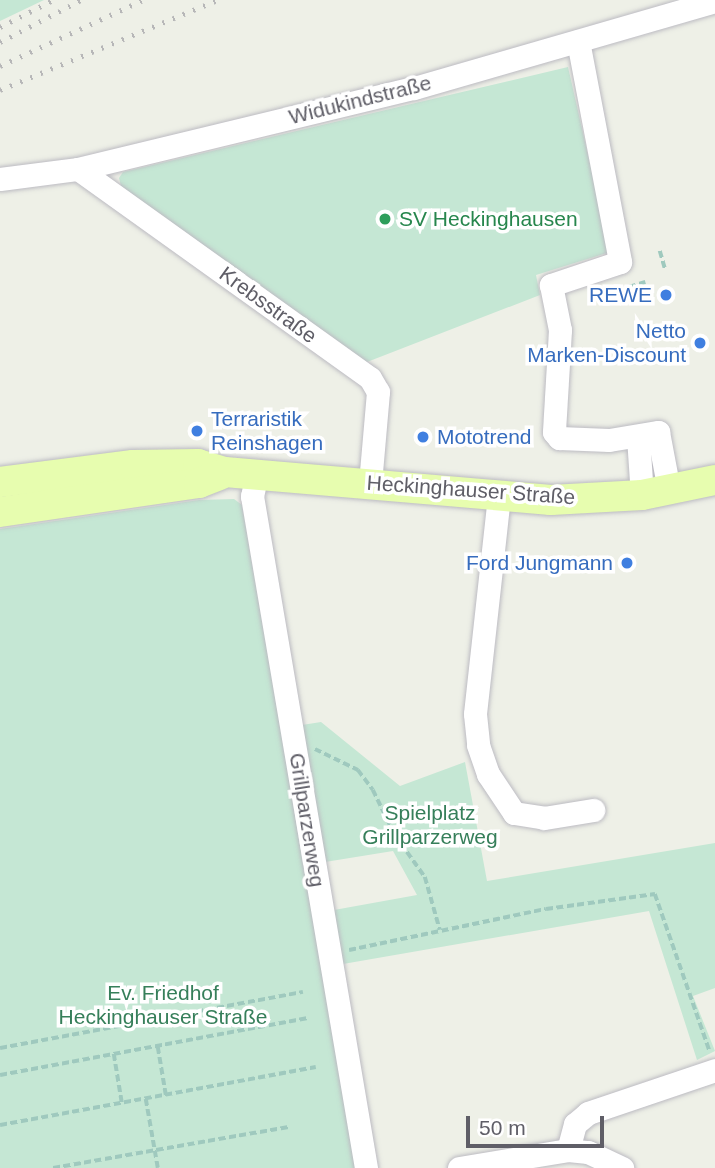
<!DOCTYPE html>
<html>
<head>
<meta charset="utf-8">
<style>
	body { margin:0 }
	#map { position:relative; width:715px; height:1168px; overflow:hidden; background:#eef0e7; font-family:Helvetica,sans-serif }
	div>[style] { position:absolute }
	[style*='--x'] { left:calc(var(--x)*1px); top:calc(var(--y)*1px); width:calc(var(--w)*1px); rotate:calc(var(--a)*1deg) }
	.green>* { inset:0; background:#c5e7d4 }
	.path>* { height:3.5px; margin-top:-1.75px; transform-origin:0; background:repeating-linear-gradient(90deg,#9fc9be 0 7px,transparent 0 10.5px) }
	.roads { filter:drop-shadow(0 0 2px #bcbbc2) drop-shadow(0 0 2px #bcbbc2) }
	.minor>* { height:23px; margin:-11.5px; padding:0 11.5px; transform-origin:11.5px; border-radius:11.5px; background:#fff }
	.major>* { height:30px; margin:-15px; padding:0 15px; transform-origin:15px; border-radius:15px; background:#e7fdaf }
	.rail>* { height:5px; margin-top:-2.5px; transform-origin:0; background:repeating-linear-gradient(90deg,#b7b7b8 0 2px,transparent 0 11px) }
	.dots>* { width:19px; height:19px; translate:-50% -50%; box-sizing:border-box; border:4px solid #fff; border-radius:50% }
	span { translate:-50% -50%; white-space:nowrap; text-align:center; line-height:1.15; -webkit-text-stroke:7px #fff; paint-order:stroke }
	.street-label { font-size:21px; color:#5f5e67 }
	.leisure-label { font-size:21px; color:#27864d }
	.left { translate:0 -50%; text-align:left }
	.shop-label { font-size:21px; color:#366cbe }
	.right { translate:-100% -50%; text-align:right }
	.park-label { font-size:21px; color:#367f5a }
	.scale { position:absolute; left:466px; top:1116px; width:138px; height:32px; box-sizing:border-box; border:4px solid #5f5e67; border-top:0; padding-left:9px; font-size:21px; line-height:24px; white-space:nowrap; color:#5f5e67; -webkit-text-stroke:5px #fff; paint-order:stroke }
</style>
</head>
<body>
<div id="map">
	<div class="green">
		<div style="clip-path:polygon(0 0,44px 0,0 21px)"></div>
		<div style="clip-path:polygon(568px 67px,610px 252px,536px 275px,540px 295px,367px 362px,121px 186px,119px 178px,123px 172px)"></div>
		<div style="clip-path:polygon(199px 500px,234px 499px,242px 505px,356px 1168px,0 1168px,0 529px)"></div>
		<div style="clip-path:polygon(321px 722px,400px 786px,465px 762px,487px 881px,715px 843px,715px 988px,693px 996px,715px 1051px,697px 1060px,649px 911px,343px 964px,334px 910px,417px 895px,393px 851px,325px 862px,302px 725px)"></div>
	</div>
	<div class="path">
		<div style="--x:660;--y:251;--w:18;--a:74"></div>
		<div style="--x:616;--y:300;--w:18;--a:-45"></div>
		<div style="--x:629;--y:287;--w:17;--a:-17"></div>
		<div style="--x:315;--y:749;--w:48;--a:26"></div>
		<div style="--x:358;--y:770;--w:25;--a:53"></div>
		<div style="--x:373;--y:790;--w:50;--a:63.9"></div>
		<div style="--x:395;--y:835;--w:52;--a:54.5"></div>
		<div style="--x:425;--y:877;--w:55;--a:74.2"></div>
		<div style="--x:349;--y:950;--w:201;--a:-11.8"></div>
		<div style="--x:546;--y:909;--w:110;--a:-7.8"></div>
		<div style="--x:655;--y:894;--w:167;--a:70.8"></div>
		<div style="--x:158;--y:1047;--w:49;--a:80.5"></div>
		<div style="--x:0;--y:1048;--w:308;--a:-10.5"></div>
		<div style="--x:114;--y:1054;--w:50;--a:80.7"></div>
		<div style="--x:0;--y:1075;--w:313;--a:-10.5"></div>
		<div style="--x:146;--y:1099;--w:70;--a:80.1"></div>
		<div style="--x:0;--y:1125;--w:321;--a:-10.4"></div>
		<div style="--x:53;--y:1168;--w:239;--a:-9.9"></div>
	</div>
	<div class="roads">
		<div class="minor">
			<div style="--x:578;--y:41;--w:225;--a:79.2"></div>
			<div style="--x:620;--y:262;--w:73;--a:161.6"></div>
			<div style="--x:551;--y:285;--w:46;--a:78.7"></div>
			<div style="--x:560;--y:330;--w:102;--a:93.4"></div>
			<div style="--x:554;--y:432;--w:8;--a:50"></div>
			<div style="--x:559;--y:438;--w:50;--a:2.3"></div>
			<div style="--x:609;--y:440;--w:50;--a:-9.3"></div>
			<div style="--x:658;--y:432;--w:59;--a:79.3"></div>
			<div style="--x:78;--y:169;--w:359;--a:35.6"></div>
			<div style="--x:370;--y:378;--w:16;--a:60"></div>
			<div style="--x:378;--y:392;--w:91;--a:95"></div>
			<div style="--x:0;--y:179;--w:79;--a:-7.3"></div>
			<div style="--x:78;--y:169;--w:346;--a:-13.6"></div>
			<div style="--x:414;--y:88;--w:313;--a:-16.1"></div>
			<div style="--x:638;--y:437;--w:58;--a:86.1"></div>
			<div style="--x:257;--y:473;--w:24;--a:102"></div>
			<div style="--x:252;--y:496;--w:682;--a:80.37"></div>
			<div style="--x:499;--y:496;--w:219;--a:96.3"></div>
			<div style="--x:475;--y:714;--w:31;--a:84"></div>
			<div style="--x:478;--y:745;--w:31;--a:71"></div>
			<div style="--x:488;--y:774;--w:47;--a:56.3"></div>
			<div style="--x:514;--y:813;--w:30;--a:9"></div>
			<div style="--x:544;--y:818;--w:50;--a:-9.3"></div>
			<div style="--x:568;--y:1150;--w:27;--a:-75"></div>
			<div style="--x:575;--y:1124;--w:17;--a:-40"></div>
			<div style="--x:588;--y:1113;--w:134;--a:-18.7"></div>
			<div style="--x:459;--y:1168;--w:110;--a:-9.4"></div>
			<div style="--x:568;--y:1150;--w:20;--a:6"></div>
			<div style="--x:588;--y:1152;--w:38;--a:25"></div>
		</div>
		<div class="major">
			<div style="--x:0;--y:482;--w:134;--a:-7.3"></div>
			<div style="--x:133;--y:465;--w:65;--a:-0.9"></div>
			<div style="--x:198;--y:464;--w:28;--a:17"></div>
			<div style="--x:225;--y:472;--w:327;--a:4.9"></div>
			<div style="--x:551;--y:500;--w:91;--a:-3.1"></div>
			<div style="--x:642;--y:495;--w:75;--a:-11.6"></div>
			<div style="--x:0;--y:512;--w:201;--a:-8.3"></div>
			<div style="--x:199;--y:483;--w:22;--a:-21"></div>
		</div>
	</div>
	<div class="rail">
		<div style="--x:0;--y:27;--w:59;--a:-27"></div>
		<div style="--x:0;--y:42;--w:91;--a:-27.4"></div>
		<div style="--x:0;--y:66;--w:157;--a:-24.8"></div>
		<div style="--x:0;--y:90;--w:235;--a:-22.5"></div>
	</div>
	<div class="dots">
		<div style="left:385px;top:219px;background:#2e9e5b"></div>
		<div style="left:666px;top:295px;background:#3f7fe0"></div>
		<div style="left:700px;top:343px;background:#3f7fe0"></div>
		<div style="left:197px;top:431px;background:#3f7fe0"></div>
		<div style="left:423px;top:437px;background:#3f7fe0"></div>
		<div style="left:627px;top:563px;background:#3f7fe0"></div>
	</div>
	<div class="street-label">
		<span style="left:360px;top:100px;rotate:-14deg">Widukindstraße</span>
		<span style="left:268px;top:305px;rotate:36deg">Krebsstraße</span>
		<span style="left:471px;top:490px;rotate:4deg">Heckinghauser Straße</span>
		<span style="left:307px;top:820px;rotate:81deg">Grillparzerweg</span>
	</div>
	<div class="leisure-label">
		<span class="left" style="left:399px;top:219px">SV Heckinghausen</span>
	</div>
	<div class="shop-label">
		<span class="right" style="left:652px;top:295px">REWE</span>
		<span class="right" style="left:686px;top:343px">Netto<br>Marken-Discount</span>
		<span class="left" style="left:211px;top:431px">Terraristik<br>Reinshagen</span>
		<span class="left" style="left:437px;top:437px">Mototrend</span>
		<span class="right" style="left:613px;top:563px">Ford Jungmann</span>
	</div>
	<div class="park-label">
		<span style="left:430px;top:825px">Spielplatz<br>Grillparzerweg</span>
		<span style="left:163px;top:1005px">Ev. Friedhof<br>Heckinghauser Straße</span>
	</div>
	<div class="scale">50 m</div>
</div>
</body>
</html>
